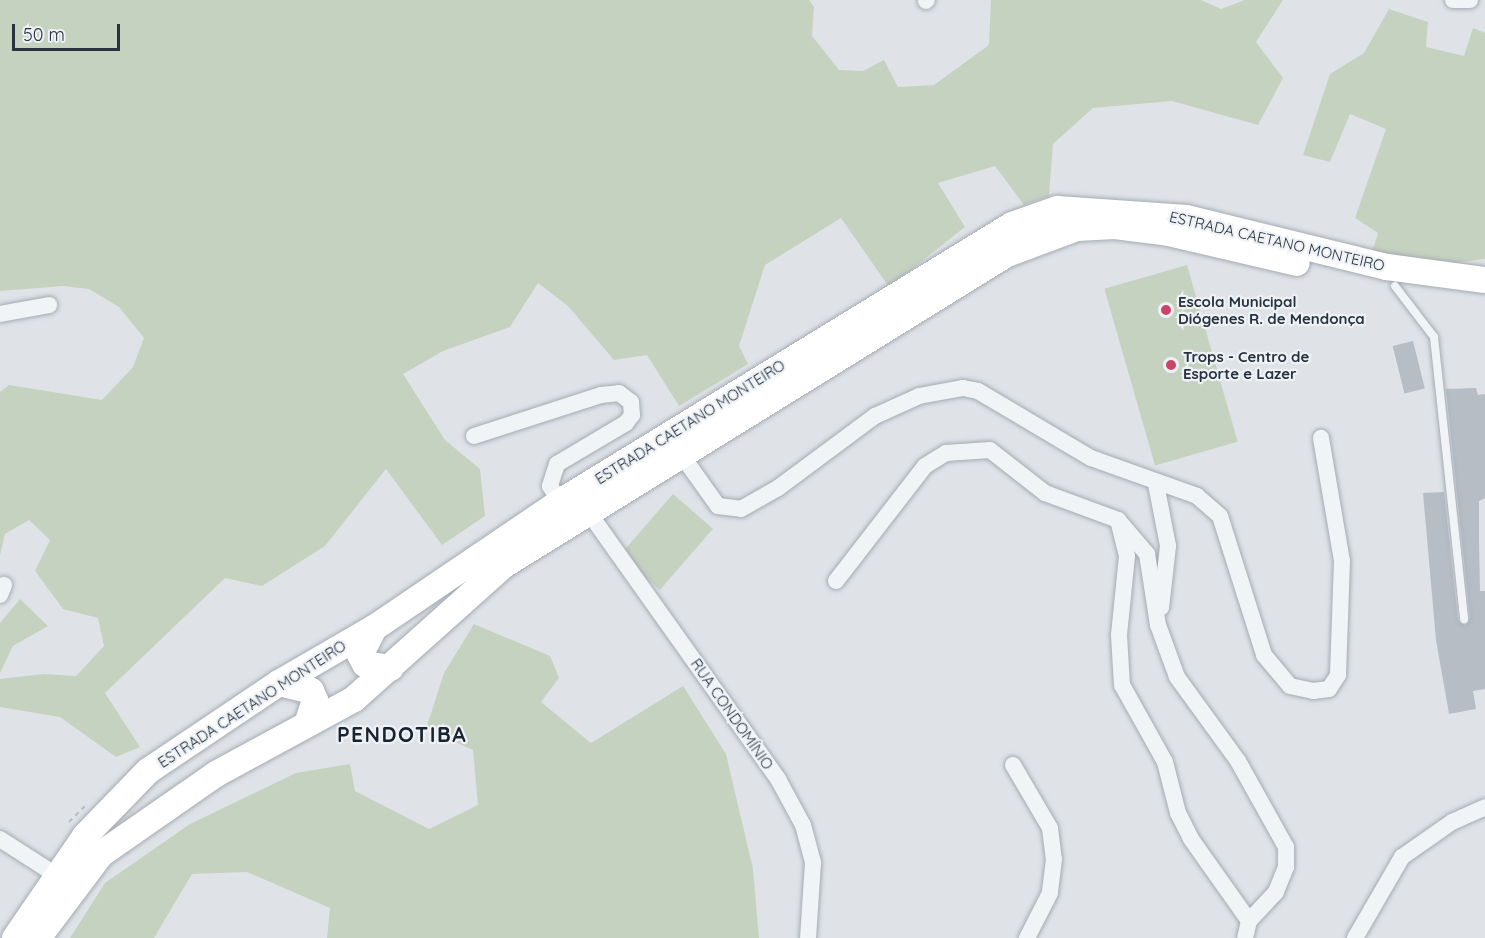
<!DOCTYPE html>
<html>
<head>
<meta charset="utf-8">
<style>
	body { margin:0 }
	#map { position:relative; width:1485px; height:938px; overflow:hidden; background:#dfe3e8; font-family:Quicksand,sans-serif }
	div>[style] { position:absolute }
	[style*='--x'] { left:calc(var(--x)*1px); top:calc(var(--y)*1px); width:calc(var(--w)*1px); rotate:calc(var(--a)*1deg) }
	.green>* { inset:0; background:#c6d2c0; transform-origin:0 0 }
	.building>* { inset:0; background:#b6bdc5; transform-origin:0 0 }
	.path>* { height:2px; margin-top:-1px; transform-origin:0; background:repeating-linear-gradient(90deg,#b9bec3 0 4.5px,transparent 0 9px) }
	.roads { filter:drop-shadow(0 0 2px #a4abb2) drop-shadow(0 0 2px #a4abb2) }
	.lane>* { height:8px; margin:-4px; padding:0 4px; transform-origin:4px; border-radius:4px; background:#f1f4f6 }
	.street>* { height:16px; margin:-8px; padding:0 8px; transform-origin:8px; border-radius:8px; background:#f1f4f6 }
	.primary>* { height:26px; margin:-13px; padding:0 13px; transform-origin:13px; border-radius:13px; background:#fff }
	.dots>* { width:16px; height:16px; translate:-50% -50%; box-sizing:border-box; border:3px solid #eef2f6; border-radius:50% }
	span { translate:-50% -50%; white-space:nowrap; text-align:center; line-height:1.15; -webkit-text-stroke:4.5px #eef2f6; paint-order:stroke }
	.street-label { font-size:15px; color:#28333f }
	.poi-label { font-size:15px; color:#28333f; font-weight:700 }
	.left { translate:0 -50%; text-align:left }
	.district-label { font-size:21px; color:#1a2430; font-weight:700; letter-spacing:1.5px }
	.scale { position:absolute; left:12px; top:24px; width:108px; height:27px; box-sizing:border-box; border:3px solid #28333f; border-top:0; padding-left:8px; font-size:18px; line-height:21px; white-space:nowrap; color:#28333f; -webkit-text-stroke:4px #eef2f6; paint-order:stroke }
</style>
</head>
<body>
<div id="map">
	<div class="green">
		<div style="clip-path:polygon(0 0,809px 0,814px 7px,812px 36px,839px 70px,863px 71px,884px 60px,898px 87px,934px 85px,989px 45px,991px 0,1201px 0,1221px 9px,1245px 0,1283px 0,1256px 42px,1283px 78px,1258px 125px,1172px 101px,1093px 108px,1053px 144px,1049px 196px,1024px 205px,995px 166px,938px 183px,965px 227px,889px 287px,841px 218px,765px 265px,739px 346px,748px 364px,679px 406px,647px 355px,614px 360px,568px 306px,538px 283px,510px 327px,443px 351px,403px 374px,445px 440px,480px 469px,485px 516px,442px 545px,386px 469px,325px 546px,262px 586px,225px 578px,105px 693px,140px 747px,116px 757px,60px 717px,0 707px,0 679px,44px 674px,76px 676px,104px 646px,98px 618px,63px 609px,35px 571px,50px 540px,29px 520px,5px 534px,0 555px,0 392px,9px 385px,102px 400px,133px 367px,144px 338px,119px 307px,89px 289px,63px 286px,0 291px)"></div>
		<div style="clip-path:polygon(1389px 9px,1428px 22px,1426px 47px,1464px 56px,1473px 28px,1485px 33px,1485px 259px,1439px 265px,1372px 252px,1378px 233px,1355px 218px,1386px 129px,1350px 114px,1330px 162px,1303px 155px,1330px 74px,1364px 53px)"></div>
		<div style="left:1187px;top:265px;width:184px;height:86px;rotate:74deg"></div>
		<div style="left:673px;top:494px;width:53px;height:81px;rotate:41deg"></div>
		<div style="clip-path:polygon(20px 599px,48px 626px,13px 646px,0 673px,0 623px)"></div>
		<div style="clip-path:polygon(474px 624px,550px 656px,559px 678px,541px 702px,591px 743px,683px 686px,726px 754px,753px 869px,759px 938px,327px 938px,330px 908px,247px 872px,192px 874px,154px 938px,70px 938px,105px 883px,190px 824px,296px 773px,350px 764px,355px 791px,429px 829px,478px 805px,473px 750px,426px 729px,444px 673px)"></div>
	</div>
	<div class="building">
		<div style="left:1413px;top:341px;width:49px;height:21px;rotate:76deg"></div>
		<div style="clip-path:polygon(1476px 388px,1478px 395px,1485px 394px,1485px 498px,1479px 501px,1479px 540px,1480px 591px,1485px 591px,1485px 689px,1473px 691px,1476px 709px,1449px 714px,1436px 640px,1423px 493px,1444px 492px,1458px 620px,1465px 625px,1470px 618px,1446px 389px)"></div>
	</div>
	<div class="path">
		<div style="--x:69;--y:822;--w:24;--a:-45"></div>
	</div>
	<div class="roads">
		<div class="lane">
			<div style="--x:1395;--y:286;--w:64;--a:52.6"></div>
			<div style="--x:1434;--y:337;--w:284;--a:83.9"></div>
		</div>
		<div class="street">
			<div style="--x:1453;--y:0;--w:17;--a:0"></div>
			<div style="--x:926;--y:1;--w:1;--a:-45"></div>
			<div style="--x:0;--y:314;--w:50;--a:-10.4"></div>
			<div style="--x:474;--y:436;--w:133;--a:-17.9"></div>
			<div style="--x:601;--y:395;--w:18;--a:-6"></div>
			<div style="--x:619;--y:393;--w:15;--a:37"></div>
			<div style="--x:631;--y:402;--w:13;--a:86"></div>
			<div style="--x:632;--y:415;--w:10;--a:127"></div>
			<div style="--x:626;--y:423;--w:80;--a:149.3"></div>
			<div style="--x:557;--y:464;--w:23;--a:108"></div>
			<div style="--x:550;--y:486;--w:19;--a:58"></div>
			<div style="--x:683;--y:457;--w:60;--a:54.5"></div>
			<div style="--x:718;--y:506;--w:23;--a:7"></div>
			<div style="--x:741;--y:509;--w:43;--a:-29.6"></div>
			<div style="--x:778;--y:488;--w:121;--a:-36.6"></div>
			<div style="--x:875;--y:416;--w:48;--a:-24.4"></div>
			<div style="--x:919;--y:396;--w:45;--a:-10.3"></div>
			<div style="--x:963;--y:388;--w:15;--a:11"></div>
			<div style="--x:978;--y:391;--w:131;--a:30.7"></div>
			<div style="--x:1091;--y:458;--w:113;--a:19.7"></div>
			<div style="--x:1197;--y:496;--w:30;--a:41"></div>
			<div style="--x:1220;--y:516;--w:146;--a:72.4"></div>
			<div style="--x:1264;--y:655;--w:40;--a:50"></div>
			<div style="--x:1290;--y:686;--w:24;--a:12"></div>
			<div style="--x:1313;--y:691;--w:16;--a:-7"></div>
			<div style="--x:1329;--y:689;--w:17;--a:-57"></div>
			<div style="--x:1338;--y:675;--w:114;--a:-88"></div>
			<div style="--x:1342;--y:561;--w:125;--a:-99.7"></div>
			<div style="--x:1156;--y:484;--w:63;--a:79"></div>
			<div style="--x:1168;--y:546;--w:62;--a:96.4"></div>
			<div style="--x:589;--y:513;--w:326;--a:54.6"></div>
			<div style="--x:778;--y:779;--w:52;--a:61.5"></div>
			<div style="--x:803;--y:825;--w:39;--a:75"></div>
			<div style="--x:813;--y:863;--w:75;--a:93.8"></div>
			<div style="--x:1118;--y:520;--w:37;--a:76"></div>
			<div style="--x:1127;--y:556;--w:79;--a:95.8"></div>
			<div style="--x:1119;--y:635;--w:50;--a:86.6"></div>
			<div style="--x:1122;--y:685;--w:88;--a:60.8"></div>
			<div style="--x:1165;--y:762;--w:53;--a:75.7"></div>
			<div style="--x:1178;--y:813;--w:29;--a:63"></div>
			<div style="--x:1191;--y:839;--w:100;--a:54.7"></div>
			<div style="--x:836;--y:581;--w:145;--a:-52.3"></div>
			<div style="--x:925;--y:466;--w:25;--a:-32"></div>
			<div style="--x:946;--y:453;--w:44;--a:-3.9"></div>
			<div style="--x:990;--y:450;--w:70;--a:38"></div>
			<div style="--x:1045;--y:493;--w:78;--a:20.3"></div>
			<div style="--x:1118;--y:520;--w:45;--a:49.5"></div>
			<div style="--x:1147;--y:554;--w:72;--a:81.2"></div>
			<div style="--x:1158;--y:625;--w:55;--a:69.9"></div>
			<div style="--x:1177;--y:677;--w:104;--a:54"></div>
			<div style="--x:1238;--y:761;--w:98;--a:60.8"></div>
			<div style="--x:1286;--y:847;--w:20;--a:90"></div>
			<div style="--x:1286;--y:867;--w:27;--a:112"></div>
			<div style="--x:1276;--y:892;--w:40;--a:133"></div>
			<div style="--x:1249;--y:921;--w:17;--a:103"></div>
			<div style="--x:0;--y:595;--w:11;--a:-68"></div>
			<div style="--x:1013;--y:765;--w:73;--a:59.6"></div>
			<div style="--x:1050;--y:828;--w:31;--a:83"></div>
			<div style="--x:1054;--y:859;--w:34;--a:97"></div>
			<div style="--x:1050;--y:893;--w:51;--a:117.1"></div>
			<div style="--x:0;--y:839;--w:67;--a:32.7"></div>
			<div style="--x:1355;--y:938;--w:94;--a:-59.9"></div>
			<div style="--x:1402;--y:857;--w:61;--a:-35"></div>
			<div style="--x:1452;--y:822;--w:36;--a:-24"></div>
		</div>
		<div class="primary">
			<div style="--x:374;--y:628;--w:30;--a:117"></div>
			<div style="--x:360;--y:655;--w:10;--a:61"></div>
			<div style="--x:365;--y:664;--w:26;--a:9"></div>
			<div style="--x:279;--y:683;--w:33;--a:14"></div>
			<div style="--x:311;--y:691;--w:10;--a:66"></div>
			<div style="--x:315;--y:700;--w:23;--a:108"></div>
			<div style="--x:15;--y:938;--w:124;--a:-55.5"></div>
			<div style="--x:85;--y:836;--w:91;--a:-45.9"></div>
			<div style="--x:148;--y:771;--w:158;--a:-33.9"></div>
			<div style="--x:279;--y:683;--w:110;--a:-30.1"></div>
			<div style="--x:374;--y:628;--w:225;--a:-34.1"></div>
			<div style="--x:560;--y:502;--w:530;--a:-31.5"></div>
			<div style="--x:1012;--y:225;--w:48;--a:-19.6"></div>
			<div style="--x:1057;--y:209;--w:130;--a:4"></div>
			<div style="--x:1187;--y:218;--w:206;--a:13.8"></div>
			<div style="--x:1387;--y:267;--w:99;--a:7.6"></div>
			<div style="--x:38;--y:938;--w:105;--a:-53.1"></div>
			<div style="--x:101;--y:854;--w:140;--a:-34.8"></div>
			<div style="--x:216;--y:774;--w:157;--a:-28.5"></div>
			<div style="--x:354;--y:699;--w:201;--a:-41.8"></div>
			<div style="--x:504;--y:565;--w:591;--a:-31.73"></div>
			<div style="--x:1007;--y:254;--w:75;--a:-20.4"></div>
			<div style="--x:1077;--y:228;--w:38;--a:-3"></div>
			<div style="--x:1115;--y:226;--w:54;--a:7.4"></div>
			<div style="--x:1169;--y:233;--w:131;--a:13.2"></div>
		</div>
	</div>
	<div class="dots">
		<div style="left:1166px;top:310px;background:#cd4368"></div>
		<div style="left:1171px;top:365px;background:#cd4368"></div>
	</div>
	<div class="street-label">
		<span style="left:1277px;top:241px;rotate:13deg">ESTRADA CAETANO MONTEIRO</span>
		<span style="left:690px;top:422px;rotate:-32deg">ESTRADA CAETANO MONTEIRO</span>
		<span style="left:252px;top:704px;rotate:-33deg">ESTRADA CAETANO MONTEIRO</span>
		<span style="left:732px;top:714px;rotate:55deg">RUA CONDOMÍNIO</span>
	</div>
	<div class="poi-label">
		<span class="left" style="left:1178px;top:310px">Escola Municipal<br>Diógenes R. de Mendonça</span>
		<span class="left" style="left:1183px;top:365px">Trops - Centro de<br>Esporte e Lazer</span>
	</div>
	<div class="district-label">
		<span style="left:402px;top:734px">PENDOTIBA</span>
	</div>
	<div class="scale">50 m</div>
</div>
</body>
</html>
